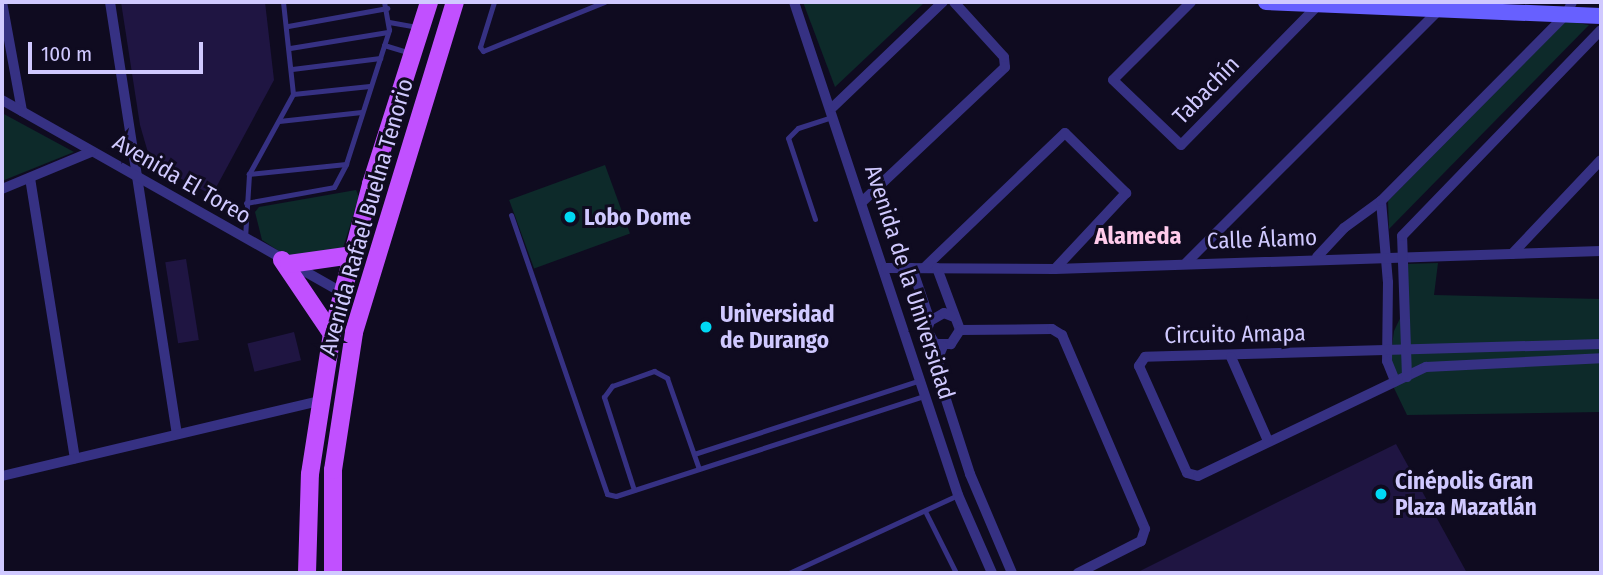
<!DOCTYPE html>
<html>
<head>
<meta charset="utf-8">
<style>
	body { margin:0 }
	#map { position:relative; width:1603px; height:575px; overflow:hidden; background:#0f0b20; font-family:"Fira Sans Condensed",sans-serif }
	div>[style] { position:absolute }
	[style*='--x'] { left:calc(var(--x)*1px); top:calc(var(--y)*1px); width:calc(var(--w)*1px); rotate:calc(var(--a)*1deg) }
	.green>* { inset:0; background:#0d2a2a; transform-origin:0 0 }
	.building>* { inset:0; background:#1f1542; transform-origin:0 0 }
	.lane>* { height:5px; margin:-2.5px; padding:0 2.5px; transform-origin:2.5px; border-radius:2.5px; background:#363183 }
	.street>* { height:10px; margin:-5px; padding:0 5px; transform-origin:5px; border-radius:5px; background:#363183 }
	.secondary>* { height:16px; margin:-8px; padding:0 8px; transform-origin:8px; border-radius:8px; background:#6760ff }
	.primary>* { height:18px; margin:-9px; padding:0 9px; transform-origin:9px; border-radius:9px; background:#c150ff }
	.dots>* { width:19px; height:19px; translate:-50% -50%; box-sizing:border-box; border:4px solid #0f0b20; border-radius:50% }
	span { translate:-50% -50%; white-space:nowrap; text-align:center; line-height:1.15; -webkit-text-stroke:6px #0f0b20; paint-order:stroke }
	.street-label { font-size:23px; color:#d0c9ff }
	.poi-label { font-size:23px; color:#d0c9ff; font-weight:700 }
	.left { translate:0 -50%; text-align:left }
	.neighbourhood-label { font-size:24px; color:#ffcbeb; font-weight:700 }
	.frame { position:absolute; inset:0; border:4px solid #d0c9ff; pointer-events:none }
	.scale { position:absolute; left:28px; top:42px; width:175px; height:32px; box-sizing:border-box; border:4px solid #d0c9ff; border-top:0; padding-left:9px; font-size:21px; line-height:24px; white-space:nowrap; color:#d0c9ff; -webkit-text-stroke:5px #0f0b20; paint-order:stroke }
</style>
</head>
<body>
<div id="map">
	<div class="green">
		<div style="clip-path:polygon(803px 2px,925px 2px,835px 87px)"></div>
		<div style="clip-path:polygon(1566px 21px,1589px 25px,1389px 229px,1388px 201px)"></div>
		<div style="clip-path:polygon(2px 113px,74px 152px,2px 181px)"></div>
		<div style="left:605px;top:165px;width:73px;height:102px;rotate:70deg"></div>
		<div style="clip-path:polygon(356px 190px,359px 197px,342px 251px,291px 259px,262px 240px,255px 212px,259px 207px)"></div>
		<div style="clip-path:polygon(1438px 263px,1434px 295px,1601px 299px,1601px 412px,1407px 415px,1393px 386px,1390px 361px,1394px 331px,1403px 312px,1406px 264px)"></div>
	</div>
	<div class="building">
		<div style="clip-path:polygon(121px 2px,265px 2px,274px 80px,212px 195px,151px 163px,140px 125px)"></div>
		<div style="left:186px;top:259px;width:82px;height:21px;rotate:81deg"></div>
		<div style="left:294px;top:332px;width:29px;height:48px;rotate:76deg"></div>
		<div style="clip-path:polygon(1396px 444px,1467px 573px,1136px 573px,1284px 499px)"></div>
	</div>
	<div class="lane">
		<div style="--x:494;--y:2;--w:47;--a:107.3"></div>
		<div style="--x:480;--y:47;--w:5;--a:53"></div>
		<div style="--x:483;--y:51;--w:131;--a:-22"></div>
		<div style="--x:389;--y:22;--w:28;--a:10"></div>
		<div style="--x:288;--y:26;--w:101;--a:-10.3"></div>
		<div style="--x:384;--y:45;--w:28;--a:17"></div>
		<div style="--x:290;--y:48;--w:99;--a:-9.3"></div>
		<div style="--x:292;--y:69;--w:89;--a:-7.1"></div>
		<div style="--x:293;--y:94;--w:77;--a:-5.9"></div>
		<div style="--x:279;--y:121;--w:83;--a:-6.2"></div>
		<div style="--x:346;--y:164;--w:141;--a:-72.2"></div>
		<div style="--x:389;--y:30;--w:28;--a:-100"></div>
		<div style="--x:246;--y:203;--w:89;--a:-10.3"></div>
		<div style="--x:334;--y:187;--w:26;--a:-62"></div>
		<div style="--x:346;--y:164;--w:98;--a:174.1"></div>
		<div style="--x:511;--y:215;--w:295;--a:71"></div>
		<div style="--x:607;--y:494;--w:9;--a:13"></div>
		<div style="--x:616;--y:496;--w:324;--a:-18"></div>
		<div style="--x:815;--y:219;--w:85;--a:-108.4"></div>
		<div style="--x:788;--y:138;--w:14;--a:-45"></div>
		<div style="--x:798;--y:128;--w:36;--a:-18"></div>
		<div style="--x:245;--y:238;--w:64;--a:-86.4"></div>
		<div style="--x:249;--y:174;--w:91;--a:-61.2"></div>
		<div style="--x:293;--y:94;--w:93;--a:-96.2"></div>
		<div style="--x:694;--y:454;--w:238;--a:-18.1"></div>
		<div style="--x:634;--y:490;--w:98;--a:-107.9"></div>
		<div style="--x:604;--y:397;--w:14;--a:-54"></div>
		<div style="--x:612;--y:386;--w:45;--a:-19.7"></div>
		<div style="--x:654;--y:371;--w:15;--a:28"></div>
		<div style="--x:667;--y:378;--w:96;--a:70.6"></div>
		<div style="--x:925;--y:511;--w:69;--a:63.4"></div>
		<div style="--x:789;--y:573;--w:186;--a:-24.8"></div>
	</div>
	<div class="street">
		<div style="--x:2;--y:2;--w:111;--a:79.6"></div>
		<div style="--x:110;--y:2;--w:436;--a:81.2"></div>
		<div style="--x:794;--y:2;--w:520;--a:71.6"></div>
		<div style="--x:958;--y:495;--w:85;--a:66.4"></div>
		<div style="--x:1191;--y:2;--w:110;--a:135"></div>
		<div style="--x:1113;--y:80;--w:94;--a:43.7"></div>
		<div style="--x:1181;--y:145;--w:194;--a:-45.6"></div>
		<div style="--x:2;--y:100;--w:390;--a:29.5"></div>
		<div style="--x:833;--y:107;--w:152;--a:-43.7"></div>
		<div style="--x:30;--y:178;--w:284;--a:80.9"></div>
		<div style="--x:2;--y:189;--w:96;--a:-22.6"></div>
		<div style="--x:863;--y:201;--w:195;--a:-43.3"></div>
		<div style="--x:1005;--y:67;--w:10;--a:-96"></div>
		<div style="--x:1004;--y:57;--w:74;--a:-132.3"></div>
		<div style="--x:1381;--y:201;--w:81;--a:85.1"></div>
		<div style="--x:1388;--y:282;--w:79;--a:90.7"></div>
		<div style="--x:1387;--y:361;--w:22;--a:68"></div>
		<div style="--x:1512;--y:254;--w:129;--a:-46.6"></div>
		<div style="--x:1317;--y:257;--w:40;--a:-47"></div>
		<div style="--x:1344;--y:228;--w:46;--a:-36.1"></div>
		<div style="--x:1381;--y:201;--w:262;--a:-45.2"></div>
		<div style="--x:1566;--y:15;--w:14;--a:-65"></div>
		<div style="--x:1186;--y:263;--w:356;--a:-45"></div>
		<div style="--x:886;--y:268;--w:169;--a:0.3"></div>
		<div style="--x:1055;--y:269;--w:546;--a:-1.89"></div>
		<div style="--x:912;--y:268;--w:56;--a:71.2"></div>
		<div style="--x:924;--y:268;--w:195;--a:-43.8"></div>
		<div style="--x:1065;--y:133;--w:86;--a:44.5"></div>
		<div style="--x:1126;--y:193;--w:104;--a:133.1"></div>
		<div style="--x:937;--y:268;--w:66;--a:69.6"></div>
		<div style="--x:960;--y:330;--w:17;--a:123"></div>
		<div style="--x:951;--y:344;--w:16;--a:180"></div>
		<div style="--x:935;--y:344;--w:16;--a:-120"></div>
		<div style="--x:927;--y:330;--w:9;--a:-72"></div>
		<div style="--x:930;--y:321;--w:16;--a:-30"></div>
		<div style="--x:944;--y:313;--w:9;--a:21"></div>
		<div style="--x:960;--y:330;--w:92;--a:-0.6"></div>
		<div style="--x:1052;--y:329;--w:12;--a:31"></div>
		<div style="--x:1062;--y:335;--w:211;--a:66.8"></div>
		<div style="--x:1145;--y:529;--w:13;--a:108"></div>
		<div style="--x:1141;--y:541;--w:71;--a:153.1"></div>
		<div style="--x:1601;--y:344;--w:456;--a:178.4"></div>
		<div style="--x:1145;--y:357;--w:11;--a:124"></div>
		<div style="--x:1139;--y:366;--w:117;--a:65.8"></div>
		<div style="--x:1187;--y:473;--w:11;--a:15"></div>
		<div style="--x:1198;--y:476;--w:253;--a:-25.6"></div>
		<div style="--x:1426;--y:367;--w:175;--a:-2.9"></div>
		<div style="--x:943;--y:346;--w:13;--a:113"></div>
		<div style="--x:938;--y:358;--w:23;--a:85"></div>
		<div style="--x:940;--y:381;--w:98;--a:72.1"></div>
		<div style="--x:970;--y:474;--w:108;--a:67"></div>
		<div style="--x:1231;--y:357;--w:92;--a:66.2"></div>
		<div style="--x:1407;--y:377;--w:141;--a:-92"></div>
		<div style="--x:1402;--y:236;--w:286;--a:-46"></div>
		<div style="--x:2;--y:476;--w:326;--a:-13.3"></div>
	</div>
	<div class="secondary">
		<div style="--x:1266;--y:2;--w:335;--a:2.4"></div>
	</div>
	<div class="primary">
		<div style="--x:282;--y:260;--w:89;--a:56"></div>
		<div style="--x:289;--y:264;--w:65;--a:-8"></div>
		<div style="--x:307;--y:573;--w:99;--a:-88.3"></div>
		<div style="--x:310;--y:474;--w:142;--a:-81.1"></div>
		<div style="--x:332;--y:334;--w:155;--a:-75.4"></div>
		<div style="--x:371;--y:184;--w:191;--a:-72.3"></div>
		<div style="--x:333;--y:573;--w:103;--a:-90"></div>
		<div style="--x:333;--y:470;--w:140;--a:-81.3"></div>
		<div style="--x:354;--y:332;--w:345;--a:-73"></div>
	</div>
	<div class="dots">
		<div style="left:570px;top:217px;background:#00d8f4"></div>
		<div style="left:706px;top:327px;background:#00d8f4"></div>
		<div style="left:1381px;top:494px;background:#00d8f4"></div>
	</div>
	<div class="street-label">
		<span style="left:1206px;top:90px;rotate:-46deg">Tabachín</span>
		<span style="left:182px;top:179px;rotate:30deg">Avenida El Toreo</span>
		<span style="left:366px;top:217px;rotate:-74deg">Avenida Rafael Buelna Tenorio</span>
		<span style="left:1262px;top:239px;rotate:-2deg">Calle Álamo</span>
		<span style="left:910px;top:282px;rotate:72deg">Avenida de la Universidad</span>
		<span style="left:1235px;top:334px;rotate:-1deg">Circuito Amapa</span>
	</div>
	<div class="poi-label">
		<span class="left" style="left:584px;top:217px">Lobo Dome</span>
		<span class="left" style="left:720px;top:327px">Universidad<br>de Durango</span>
		<span class="left" style="left:1395px;top:494px">Cinépolis Gran<br>Plaza Mazatlán</span>
	</div>
	<div class="neighbourhood-label">
		<span style="left:1138px;top:237px">Alameda</span>
	</div>
	<div class="frame"></div>
	<div class="scale">100 m</div>
</div>
</body>
</html>
